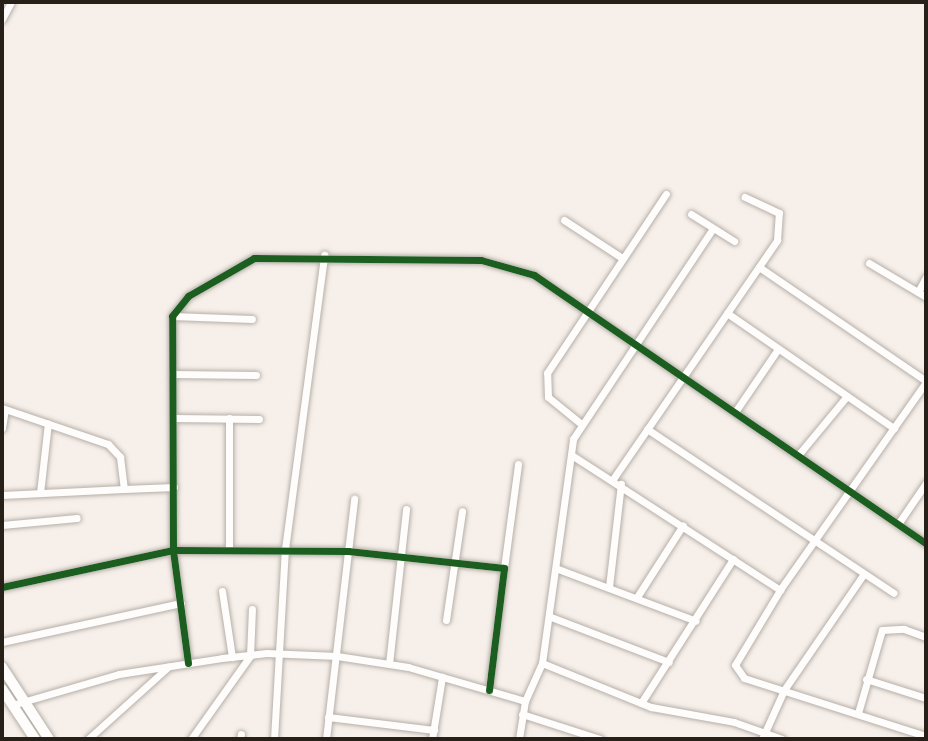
<!DOCTYPE html>
<html>
<head>
<meta charset="utf-8">
<style>
	body { margin:0 }
	#map { position:relative; width:928px; height:741px; overflow:hidden; background:#f7f0ea; font-family:"Space Grotesk",sans-serif }
	div>[style] { position:absolute }
	[style*='--x'] { left:calc(var(--x)*1px); top:calc(var(--y)*1px); width:calc(var(--w)*1px); rotate:calc(var(--a)*1deg) }
	.roads { filter:drop-shadow(0 0 2px #b6afa9) drop-shadow(0 0 2px #b6afa9) }
	.street>* { height:7px; margin:-3.5px; padding:0 3.5px; transform-origin:3.5px; border-radius:3.5px; background:#fefdfc }
	.secondary>* { height:10px; margin:-5px; padding:0 5px; transform-origin:5px; border-radius:5px; background:#fefdfc }
	.cycleway>* { height:7px; margin:-3.5px; padding:0 3.5px; transform-origin:3.5px; border-radius:3.5px; background:#1b5e20 }
	span { translate:-50% -50%; white-space:nowrap; text-align:center; line-height:1.15; -webkit-text-stroke:5px #fff; paint-order:stroke }
	.frame { position:absolute; inset:0; border:4px solid #272019; pointer-events:none }
</style>
</head>
<body>
<div id="map">
	<div class="roads">
		<div class="street">
			<div style="--x:2;--y:19;--w:19;--a:-62"></div>
			<div style="--x:691;--y:214;--w:51;--a:32.1"></div>
			<div style="--x:564;--y:220;--w:69;--a:33.2"></div>
			<div style="--x:869;--y:263;--w:66;--a:30.8"></div>
			<div style="--x:759;--y:267;--w:202;--a:34.3"></div>
			<div style="--x:918;--y:292;--w:17;--a:-62"></div>
			<div style="--x:727;--y:313;--w:203;--a:34.6"></div>
			<div style="--x:172;--y:316;--w:80;--a:2.1"></div>
			<div style="--x:172;--y:374;--w:84;--a:0.7"></div>
			<div style="--x:926;--y:382;--w:254;--a:125.1"></div>
			<div style="--x:780;--y:590;--w:87;--a:121"></div>
			<div style="--x:735;--y:665;--w:16;--a:55"></div>
			<div style="--x:744;--y:678;--w:191;--a:17.7"></div>
			<div style="--x:2;--y:408;--w:112;--a:18.8"></div>
			<div style="--x:108;--y:444;--w:18;--a:47"></div>
			<div style="--x:120;--y:457;--w:32;--a:83"></div>
			<div style="--x:124;--y:489;--w:50;--a:-2.3"></div>
			<div style="--x:735;--y:412;--w:76;--a:-55.7"></div>
			<div style="--x:173;--y:418;--w:86;--a:0.7"></div>
			<div style="--x:229;--y:418;--w:131;--a:90"></div>
			<div style="--x:580;--y:423;--w:41;--a:-140.9"></div>
			<div style="--x:548;--y:397;--w:24;--a:-92"></div>
			<div style="--x:547;--y:373;--w:215;--a:-56.4"></div>
			<div style="--x:2;--y:428;--w:18;--a:-81"></div>
			<div style="--x:647;--y:429;--w:296;--a:33.6"></div>
			<div style="--x:799;--y:454;--w:75;--a:-50.4"></div>
			<div style="--x:573;--y:456;--w:247;--a:32.9"></div>
			<div style="--x:613;--y:479;--w:290;--a:-55.5"></div>
			<div style="--x:777;--y:240;--w:27;--a:-86"></div>
			<div style="--x:779;--y:213;--w:38;--a:-155"></div>
			<div style="--x:40;--y:493;--w:70;--a:-83.5"></div>
			<div style="--x:2;--y:495;--w:122;--a:-2.8"></div>
			<div style="--x:898;--y:524;--w:50;--a:-55.7"></div>
			<div style="--x:2;--y:525;--w:75;--a:-5.3"></div>
			<div style="--x:504;--y:568;--w:105;--a:-82.3"></div>
			<div style="--x:558;--y:569;--w:147;--a:20.6"></div>
			<div style="--x:2;--y:587;--w:175;--a:-12.2"></div>
			<div style="--x:173;--y:550;--w:175;--a:0.3"></div>
			<div style="--x:348;--y:551;--w:157;--a:6.2"></div>
			<div style="--x:504;--y:568;--w:123;--a:97"></div>
			<div style="--x:609;--y:587;--w:104;--a:-83.4"></div>
			<div style="--x:222;--y:591;--w:67;--a:81.4"></div>
			<div style="--x:637;--y:597;--w:85;--a:-57.4"></div>
			<div style="--x:551;--y:617;--w:126;--a:20.9"></div>
			<div style="--x:446;--y:620;--w:110;--a:-81.6"></div>
			<div style="--x:2;--y:642;--w:183;--a:-12.3"></div>
			<div style="--x:188;--y:663;--w:114;--a:-97.6"></div>
			<div style="--x:173;--y:550;--w:234;--a:-90.2"></div>
			<div style="--x:172;--y:316;--w:26;--a:-51"></div>
			<div style="--x:188;--y:296;--w:76;--a:-29.9"></div>
			<div style="--x:254;--y:258;--w:227;--a:0.5"></div>
			<div style="--x:481;--y:260;--w:55;--a:15.8"></div>
			<div style="--x:534;--y:275;--w:475;--a:34.4"></div>
			<div style="--x:542;--y:663;--w:226;--a:-82.1"></div>
			<div style="--x:573;--y:439;--w:253;--a:-56.4"></div>
			<div style="--x:389;--y:664;--w:156;--a:-83.7"></div>
			<div style="--x:866;--y:679;--w:63;--a:17.6"></div>
			<div style="--x:525;--y:701;--w:42;--a:-65.9"></div>
			<div style="--x:542;--y:663;--w:118;--a:22"></div>
			<div style="--x:651;--y:707;--w:84;--a:10.2"></div>
			<div style="--x:734;--y:722;--w:51;--a:19.5"></div>
			<div style="--x:641;--y:703;--w:171;--a:-57.4"></div>
			<div style="--x:12;--y:705;--w:111;--a:-16.2"></div>
			<div style="--x:119;--y:674;--w:104;--a:-8.8"></div>
			<div style="--x:222;--y:658;--w:45;--a:-6.3"></div>
			<div style="--x:267;--y:653;--w:70;--a:2.5"></div>
			<div style="--x:337;--y:656;--w:72;--a:8.8"></div>
			<div style="--x:408;--y:667;--w:122;--a:16.2"></div>
			<div style="--x:525;--y:701;--w:38;--a:99"></div>
			<div style="--x:858;--y:713;--w:86;--a:-73.9"></div>
			<div style="--x:882;--y:630;--w:22;--a:-3"></div>
			<div style="--x:904;--y:629;--w:23;--a:20"></div>
			<div style="--x:522;--y:714;--w:82;--a:17.8"></div>
			<div style="--x:328;--y:717;--w:107;--a:7"></div>
			<div style="--x:88;--y:739;--w:108;--a:-42"></div>
			<div style="--x:191;--y:739;--w:102;--a:-54.6"></div>
			<div style="--x:250;--y:656;--w:47;--a:-87.6"></div>
			<div style="--x:240;--y:739;--w:5;--a:-79"></div>
			<div style="--x:274;--y:739;--w:190;--a:-86.7"></div>
			<div style="--x:285;--y:549;--w:297;--a:-82.4"></div>
			<div style="--x:326;--y:739;--w:242;--a:-83.3"></div>
			<div style="--x:432;--y:739;--w:63;--a:-80.8"></div>
			<div style="--x:762;--y:739;--w:54;--a:-65.8"></div>
			<div style="--x:784;--y:690;--w:140;--a:-55.5"></div>
		</div>
		<div class="secondary">
			<div style="--x:2;--y:667;--w:86;--a:56.9"></div>
			<div style="--x:2;--y:689;--w:60;--a:56.6"></div>
		</div>
	</div>
	<div class="cycleway">
		<div style="--x:2;--y:587;--w:175;--a:-12.2"></div>
		<div style="--x:173;--y:550;--w:175;--a:0.3"></div>
		<div style="--x:348;--y:551;--w:157;--a:6.2"></div>
		<div style="--x:504;--y:568;--w:123;--a:97"></div>
		<div style="--x:188;--y:663;--w:114;--a:-97.6"></div>
		<div style="--x:173;--y:550;--w:234;--a:-90.2"></div>
		<div style="--x:172;--y:316;--w:26;--a:-51"></div>
		<div style="--x:188;--y:296;--w:76;--a:-29.9"></div>
		<div style="--x:254;--y:258;--w:227;--a:0.5"></div>
		<div style="--x:481;--y:260;--w:55;--a:15.8"></div>
		<div style="--x:534;--y:275;--w:475;--a:34.4"></div>
	</div>
	<div class="frame"></div>
</div>
</body>
</html>
